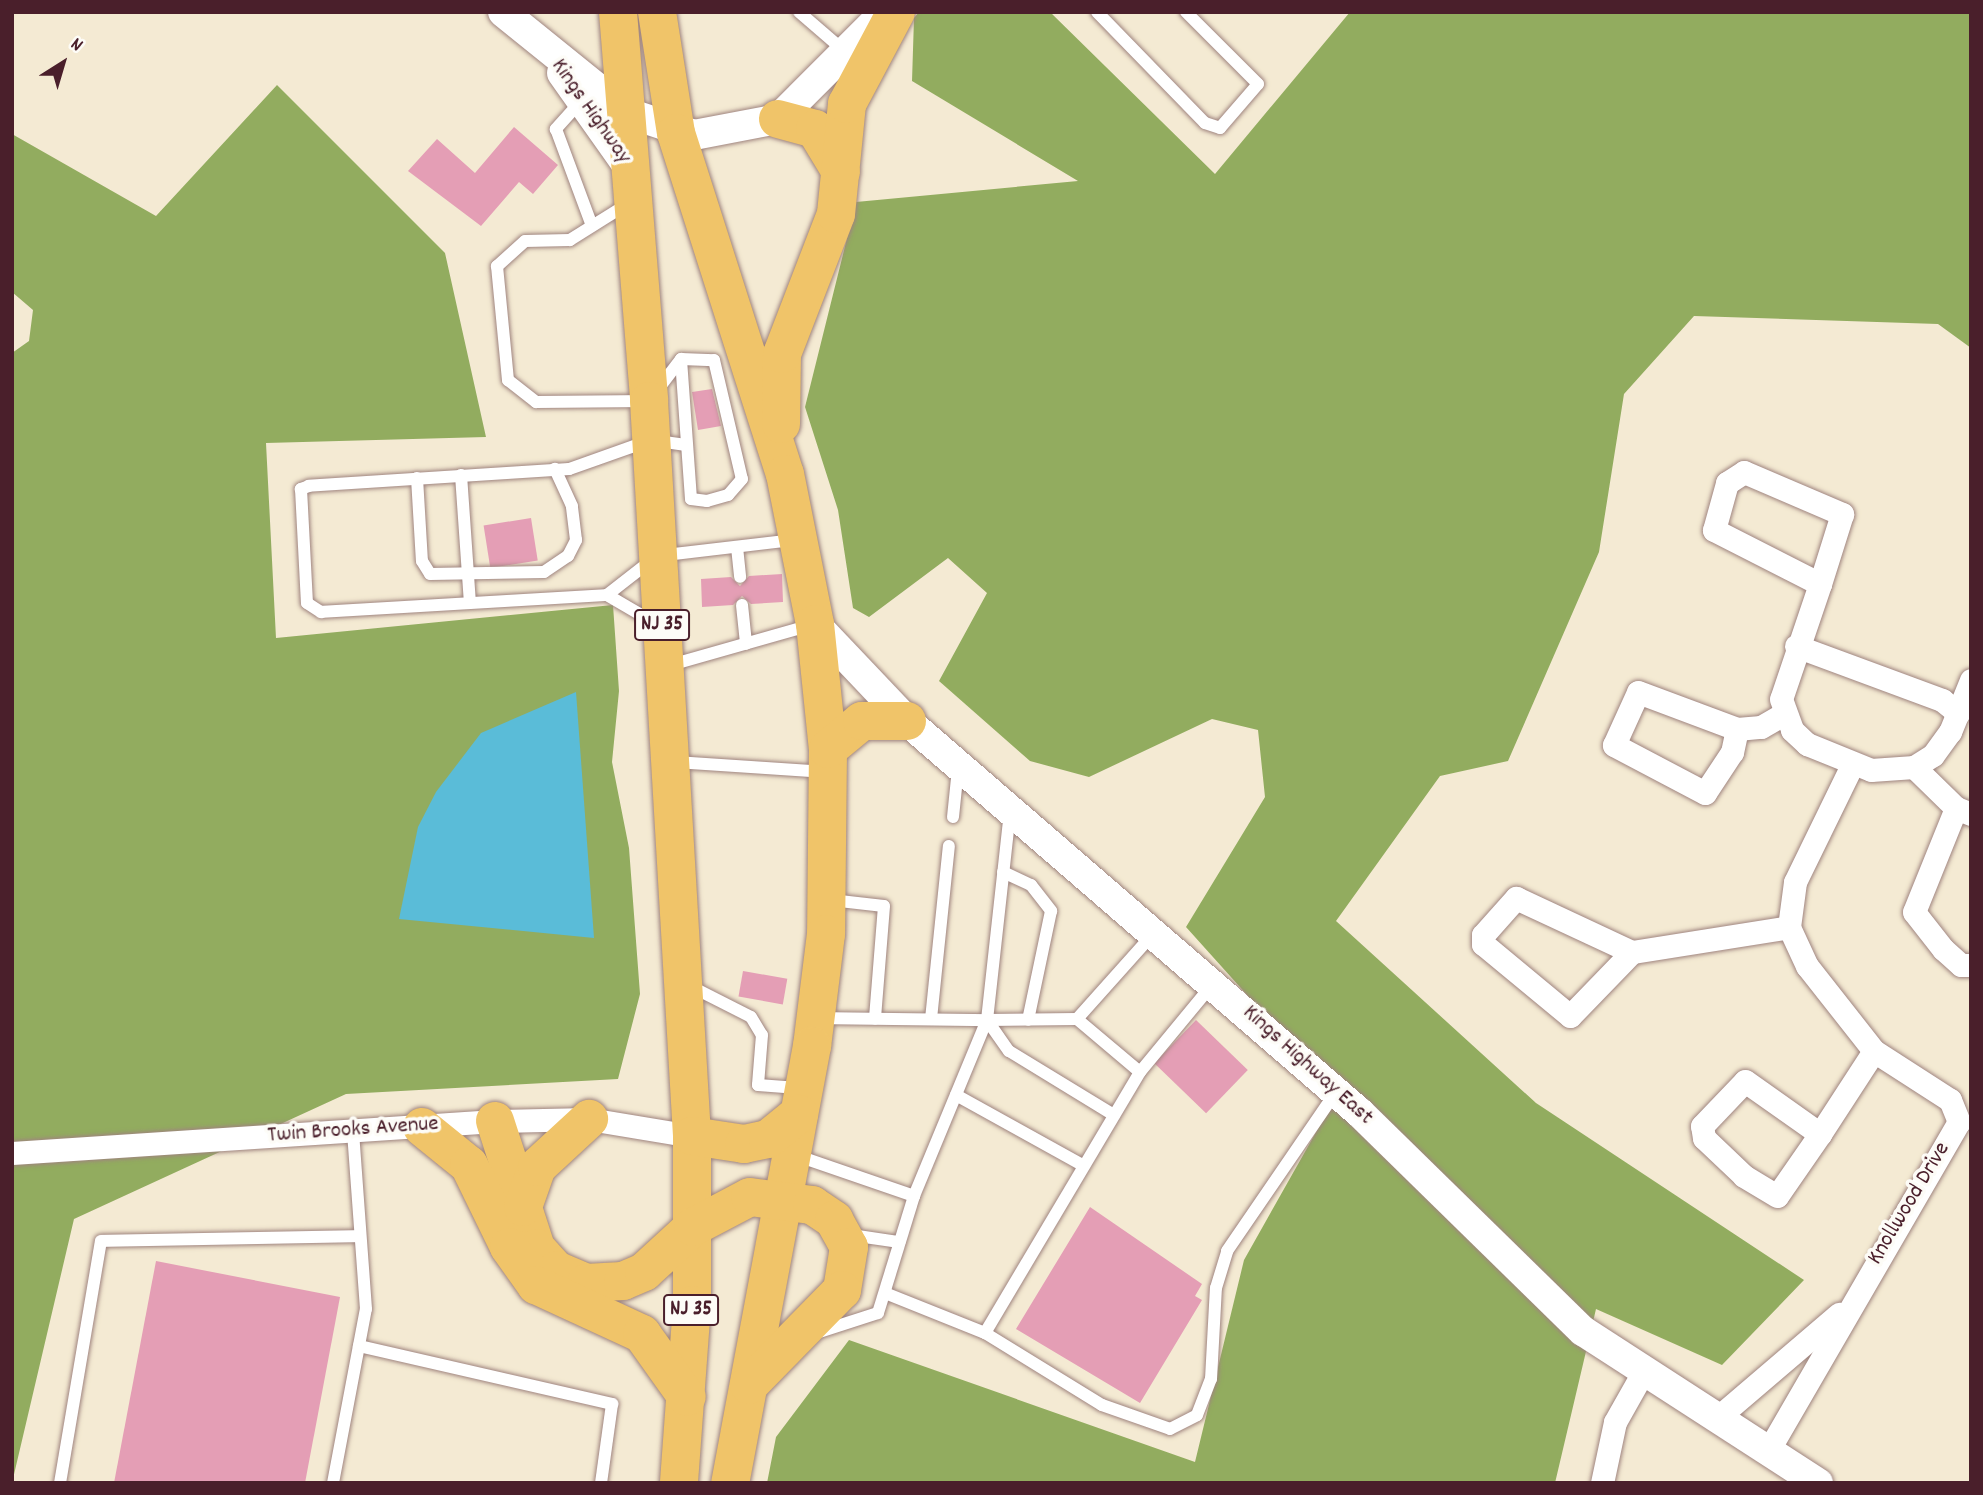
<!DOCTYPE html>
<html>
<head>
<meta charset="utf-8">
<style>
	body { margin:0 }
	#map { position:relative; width:1983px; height:1495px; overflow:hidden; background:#f4ead3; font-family:Dekko,sans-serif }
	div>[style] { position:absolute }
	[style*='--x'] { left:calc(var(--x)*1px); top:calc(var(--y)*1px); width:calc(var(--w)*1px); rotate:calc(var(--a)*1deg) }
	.forest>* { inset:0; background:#92ac5f }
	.water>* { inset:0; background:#5abcd8 }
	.building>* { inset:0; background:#e49eb5; transform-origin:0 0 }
	.roads { filter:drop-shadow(0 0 2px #9f847f) drop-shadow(0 0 2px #9f847f) }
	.service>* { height:12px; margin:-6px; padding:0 6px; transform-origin:6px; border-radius:6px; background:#fff }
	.minor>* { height:23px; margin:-11.5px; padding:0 11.5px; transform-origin:11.5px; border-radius:11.5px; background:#fff }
	.tertiary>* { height:30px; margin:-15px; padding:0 15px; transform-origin:15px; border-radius:15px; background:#fff }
	.trunk>* { height:38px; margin:-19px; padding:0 19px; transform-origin:19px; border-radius:19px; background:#f0c469 }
	span { translate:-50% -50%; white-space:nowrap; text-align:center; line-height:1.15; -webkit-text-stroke:7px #fdfcf7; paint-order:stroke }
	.shield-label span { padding:2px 5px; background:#fdfcf7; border:2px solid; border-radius:5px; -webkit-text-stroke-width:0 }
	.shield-label { font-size:21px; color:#4a1f2b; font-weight:700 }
	.street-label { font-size:23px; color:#4a1f2b }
	.frame { position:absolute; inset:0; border:14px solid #4a1f2b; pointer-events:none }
	.north { position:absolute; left:28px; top:28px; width:70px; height:70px; -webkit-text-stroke:5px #fdfcf7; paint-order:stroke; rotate:37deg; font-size:19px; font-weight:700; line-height:28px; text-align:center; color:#4a1f2b }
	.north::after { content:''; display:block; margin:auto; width:24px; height:32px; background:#4a1f2b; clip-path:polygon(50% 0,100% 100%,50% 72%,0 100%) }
</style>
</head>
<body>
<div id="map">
	<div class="forest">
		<div style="clip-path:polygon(919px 12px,1050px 12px,1215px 174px,1350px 12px,1971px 12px,1971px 348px,1938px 324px,1694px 316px,1624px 394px,1599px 552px,1508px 761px,1440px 776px,1336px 921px,1536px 1103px,1804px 1280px,1722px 1365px,1596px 1309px,1555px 1483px,767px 1483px,776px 1437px,849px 1340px,1195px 1462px,1244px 1260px,1337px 1095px,1186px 927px,1265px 797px,1258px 730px,1212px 719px,1089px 777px,1030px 761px,939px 681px,987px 593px,948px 558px,869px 617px,853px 608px,838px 510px,805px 407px,856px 202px,1078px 181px,912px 81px,914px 18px)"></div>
		<div style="clip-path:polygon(277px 85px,445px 253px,486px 437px,266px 443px,276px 638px,613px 605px,619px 691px,612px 762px,629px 848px,640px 994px,618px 1079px,346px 1094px,74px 1219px,12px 1483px,12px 353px,29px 341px,33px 310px,12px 292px,12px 134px,156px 216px)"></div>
	</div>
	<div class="water">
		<div style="clip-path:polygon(576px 692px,594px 938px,399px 919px,418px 827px,436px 792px,481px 733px)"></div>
	</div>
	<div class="building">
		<div style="clip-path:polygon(514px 127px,558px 165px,533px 194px,519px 182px,481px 226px,408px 171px,437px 139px,475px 173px)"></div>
		<div style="clip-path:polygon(712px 389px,721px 426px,698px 430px,692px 392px)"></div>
		<div style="left:531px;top:518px;width:43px;height:48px;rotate:81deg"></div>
		<div style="clip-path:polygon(782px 574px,783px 602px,751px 604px,742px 596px,733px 605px,702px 607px,701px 579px,731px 577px,740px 586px,749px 576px)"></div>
		<div style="left:743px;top:971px;width:45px;height:26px;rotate:10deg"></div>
		<div style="left:1196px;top:1020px;width:72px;height:60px;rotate:44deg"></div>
		<div style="clip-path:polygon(1090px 1207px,1202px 1284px,1195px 1296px,1202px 1300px,1140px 1403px,1016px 1329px)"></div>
		<div style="clip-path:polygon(156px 1261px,340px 1297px,305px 1483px,114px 1483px)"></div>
	</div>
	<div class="roads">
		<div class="service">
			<div style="--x:799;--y:12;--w:58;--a:40.8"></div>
			<div style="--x:1097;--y:12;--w:155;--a:45.8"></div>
			<div style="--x:1205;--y:123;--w:16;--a:18"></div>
			<div style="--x:1220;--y:128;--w:58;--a:-49.2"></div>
			<div style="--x:1258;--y:84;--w:102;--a:-135"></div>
			<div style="--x:581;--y:101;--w:38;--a:132"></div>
			<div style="--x:556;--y:129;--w:103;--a:69.6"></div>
			<div style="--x:629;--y:203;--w:70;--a:147.9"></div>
			<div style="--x:570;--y:240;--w:45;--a:178.7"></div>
			<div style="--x:525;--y:241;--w:38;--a:138"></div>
			<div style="--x:497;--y:266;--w:115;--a:84.5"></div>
			<div style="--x:508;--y:380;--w:36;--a:38"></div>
			<div style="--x:536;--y:402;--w:113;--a:-0.5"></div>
			<div style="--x:649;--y:401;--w:53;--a:-52.7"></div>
			<div style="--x:681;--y:359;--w:33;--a:2"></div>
			<div style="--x:714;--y:360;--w:122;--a:76.8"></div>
			<div style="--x:742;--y:479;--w:21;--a:131"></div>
			<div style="--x:728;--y:495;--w:22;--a:164"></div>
			<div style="--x:707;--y:501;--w:16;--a:-173"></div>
			<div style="--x:691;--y:499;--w:140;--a:-94.1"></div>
			<div style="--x:686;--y:445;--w:35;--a:-172"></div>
			<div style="--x:651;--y:440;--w:87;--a:160.5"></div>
			<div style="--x:569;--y:469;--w:261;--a:176.3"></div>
			<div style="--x:309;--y:486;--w:9;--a:159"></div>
			<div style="--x:301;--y:489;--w:114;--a:87"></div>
			<div style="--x:307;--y:603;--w:17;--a:33"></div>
			<div style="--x:321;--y:612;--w:287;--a:-3.4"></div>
			<div style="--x:607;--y:595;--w:63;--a:-38"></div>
			<div style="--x:657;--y:556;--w:138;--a:-6.7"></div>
			<div style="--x:461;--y:475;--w:128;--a:86"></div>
			<div style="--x:417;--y:478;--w:83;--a:86.6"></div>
			<div style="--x:422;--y:561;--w:15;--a:58"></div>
			<div style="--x:430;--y:574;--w:114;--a:-1"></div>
			<div style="--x:544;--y:572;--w:29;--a:-34"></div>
			<div style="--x:568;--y:556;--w:18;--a:-63"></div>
			<div style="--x:576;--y:540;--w:34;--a:-97"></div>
			<div style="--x:572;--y:506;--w:41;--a:-114.7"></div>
			<div style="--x:737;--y:547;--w:30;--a:84"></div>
			<div style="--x:607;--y:595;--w:56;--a:30.3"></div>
			<div style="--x:742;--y:605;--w:39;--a:84"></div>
			<div style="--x:667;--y:666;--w:150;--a:-15.9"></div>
			<div style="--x:674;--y:762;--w:150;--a:3.8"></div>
			<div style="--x:953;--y:817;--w:48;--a:-84.1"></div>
			<div style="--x:1003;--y:872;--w:31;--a:25"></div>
			<div style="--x:1031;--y:885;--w:33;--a:52"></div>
			<div style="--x:1051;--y:911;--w:111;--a:101.9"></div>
			<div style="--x:831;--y:900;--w:53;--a:6.5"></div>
			<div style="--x:884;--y:906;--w:113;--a:94.6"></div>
			<div style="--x:690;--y:986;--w:68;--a:26.9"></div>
			<div style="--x:751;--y:1017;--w:21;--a:59"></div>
			<div style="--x:762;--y:1035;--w:50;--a:94.6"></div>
			<div style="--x:758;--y:1085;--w:40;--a:4.3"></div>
			<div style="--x:819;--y:1018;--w:168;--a:0.7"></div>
			<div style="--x:987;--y:1020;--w:210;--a:-83.7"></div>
			<div style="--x:931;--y:1019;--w:174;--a:-84.1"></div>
			<div style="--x:1077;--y:1019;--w:82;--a:40.1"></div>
			<div style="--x:1140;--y:1072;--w:113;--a:-50.4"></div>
			<div style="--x:987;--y:1020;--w:90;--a:-0.6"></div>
			<div style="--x:1077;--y:1019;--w:115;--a:-48.2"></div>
			<div style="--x:987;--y:1020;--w:38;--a:55"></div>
			<div style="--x:1009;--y:1051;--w:123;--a:31.4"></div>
			<div style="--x:956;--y:1095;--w:146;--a:29"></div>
			<div style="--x:795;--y:1155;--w:126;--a:19"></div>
			<div style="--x:851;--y:1235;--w:49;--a:8.3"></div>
			<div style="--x:885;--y:1293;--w:108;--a:21.8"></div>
			<div style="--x:985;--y:1333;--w:137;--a:31.6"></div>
			<div style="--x:1102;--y:1405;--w:72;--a:19.4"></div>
			<div style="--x:1170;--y:1429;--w:30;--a:-27"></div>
			<div style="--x:1197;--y:1415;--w:39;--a:-69"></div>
			<div style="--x:1211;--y:1379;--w:91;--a:-86.9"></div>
			<div style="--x:1216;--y:1288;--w:39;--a:-73"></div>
			<div style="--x:1227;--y:1251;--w:193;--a:-55.6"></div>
			<div style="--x:816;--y:1333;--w:65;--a:-17.9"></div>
			<div style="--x:878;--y:1313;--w:122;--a:-72.9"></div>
			<div style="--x:914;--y:1196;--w:191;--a:-67.5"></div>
			<div style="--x:985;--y:1333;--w:304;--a:-59.3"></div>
			<div style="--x:359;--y:1346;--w:260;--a:12.9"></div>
			<div style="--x:612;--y:1404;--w:80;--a:97.9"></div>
			<div style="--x:60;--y:1483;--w:245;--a:-80.4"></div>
			<div style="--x:101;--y:1241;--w:259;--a:-1.1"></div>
			<div style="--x:333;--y:1483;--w:177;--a:-79.3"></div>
			<div style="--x:366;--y:1309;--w:177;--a:-94.2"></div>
		</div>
		<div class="minor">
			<div style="--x:1744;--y:472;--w:107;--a:23.2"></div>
			<div style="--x:1842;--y:514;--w:73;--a:107.4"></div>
			<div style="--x:1820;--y:584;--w:119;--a:-153"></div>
			<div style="--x:1714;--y:530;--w:49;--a:-74.5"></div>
			<div style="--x:1727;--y:483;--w:20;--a:-33"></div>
			<div style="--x:1820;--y:584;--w:121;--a:108.7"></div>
			<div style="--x:1781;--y:699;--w:33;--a:70"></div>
			<div style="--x:1792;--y:730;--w:21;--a:43"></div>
			<div style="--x:1807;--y:744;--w:69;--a:22.1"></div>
			<div style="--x:1871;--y:770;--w:43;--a:-4"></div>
			<div style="--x:1914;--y:767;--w:22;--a:-32"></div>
			<div style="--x:1933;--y:755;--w:29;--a:-54"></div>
			<div style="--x:1950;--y:732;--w:56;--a:-68"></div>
			<div style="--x:1796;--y:646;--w:156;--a:20.3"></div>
			<div style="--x:1942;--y:700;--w:21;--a:39"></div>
			<div style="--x:1638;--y:692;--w:106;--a:20.5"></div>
			<div style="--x:1737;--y:729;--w:24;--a:102"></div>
			<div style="--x:1732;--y:752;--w:49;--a:123.4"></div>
			<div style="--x:1705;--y:793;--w:103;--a:-152.2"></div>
			<div style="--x:1614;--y:745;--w:58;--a:-65.6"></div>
			<div style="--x:1737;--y:729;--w:24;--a:-5"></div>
			<div style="--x:1761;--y:727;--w:28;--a:-30"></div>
			<div style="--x:1914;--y:767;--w:59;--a:44.3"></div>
			<div style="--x:1971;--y:814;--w:16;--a:-158"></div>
			<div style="--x:1956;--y:808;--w:112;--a:112"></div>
			<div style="--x:1914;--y:912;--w:47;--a:51.9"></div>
			<div style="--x:1943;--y:949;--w:24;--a:42"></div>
			<div style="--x:1961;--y:965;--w:10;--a:0"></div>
			<div style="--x:1516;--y:898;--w:128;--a:25"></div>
			<div style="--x:1632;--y:952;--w:89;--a:134.1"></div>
			<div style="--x:1570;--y:1016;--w:113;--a:-140.4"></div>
			<div style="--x:1483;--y:944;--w:9;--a:-90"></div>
			<div style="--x:1483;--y:935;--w:50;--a:-48.3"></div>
			<div style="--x:1632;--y:952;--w:159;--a:-9"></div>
			<div style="--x:1745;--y:1081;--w:92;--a:35.2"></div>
			<div style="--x:1820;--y:1134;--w:75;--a:124.7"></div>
			<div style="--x:1777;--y:1196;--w:39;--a:-149"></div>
			<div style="--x:1744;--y:1176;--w:55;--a:-136.5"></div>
			<div style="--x:1704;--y:1138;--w:12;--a:-99"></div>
			<div style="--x:1702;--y:1126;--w:62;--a:-46.3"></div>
			<div style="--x:1820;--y:1134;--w:99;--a:-57"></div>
			<div style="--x:12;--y:1153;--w:484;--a:-3.8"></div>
			<div style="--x:495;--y:1121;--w:94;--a:-1.2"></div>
			<div style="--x:589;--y:1119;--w:104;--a:9.4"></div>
			<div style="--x:1716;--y:1419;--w:162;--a:-40.5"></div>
			<div style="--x:1768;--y:1451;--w:380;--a:-59.9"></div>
			<div style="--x:1959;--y:1122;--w:24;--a:-112"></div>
			<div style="--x:1950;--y:1100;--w:90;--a:-147.2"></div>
			<div style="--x:1874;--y:1051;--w:108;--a:-128.2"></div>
			<div style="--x:1807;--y:966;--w:43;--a:-114.8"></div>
			<div style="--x:1789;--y:927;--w:45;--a:-82.4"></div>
			<div style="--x:1795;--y:882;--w:132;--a:-64"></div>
			<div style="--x:1602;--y:1483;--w:62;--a:-78"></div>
			<div style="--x:1615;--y:1422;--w:55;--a:-60.6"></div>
		</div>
		<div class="tertiary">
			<div style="--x:503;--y:12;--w:161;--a:38.9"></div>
			<div style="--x:628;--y:113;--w:70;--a:18.4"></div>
			<div style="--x:694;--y:135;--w:86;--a:-10.8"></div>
			<div style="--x:778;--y:119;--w:151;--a:-45"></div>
			<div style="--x:562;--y:73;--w:121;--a:54.7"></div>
			<div style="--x:815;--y:624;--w:134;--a:46.5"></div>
			<div style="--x:907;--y:721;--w:599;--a:40.87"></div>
			<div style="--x:1360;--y:1113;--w:312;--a:44.4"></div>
			<div style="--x:1583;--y:1331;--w:280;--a:32.9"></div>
		</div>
		<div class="trunk">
			<div style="--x:618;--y:12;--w:390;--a:85.4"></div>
			<div style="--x:649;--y:401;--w:736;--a:86.65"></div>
			<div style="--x:692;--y:1136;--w:169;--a:90"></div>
			<div style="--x:692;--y:1305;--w:178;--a:94.2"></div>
			<div style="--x:657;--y:12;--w:122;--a:81.1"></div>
			<div style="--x:676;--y:133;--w:358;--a:72.3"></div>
			<div style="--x:785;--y:474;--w:153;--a:78.7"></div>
			<div style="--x:815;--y:624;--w:126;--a:84.1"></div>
			<div style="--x:828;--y:749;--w:185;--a:90.6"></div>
			<div style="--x:826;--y:934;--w:113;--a:97.1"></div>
			<div style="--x:812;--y:1046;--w:445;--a:100.6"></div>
			<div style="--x:778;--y:119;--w:38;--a:15"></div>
			<div style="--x:815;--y:129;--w:50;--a:58.8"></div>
			<div style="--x:781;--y:424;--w:70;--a:-89.2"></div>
			<div style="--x:782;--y:354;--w:150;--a:-68.9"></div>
			<div style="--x:836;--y:214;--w:111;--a:-84.3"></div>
			<div style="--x:847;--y:104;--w:104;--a:-62"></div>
			<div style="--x:828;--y:749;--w:44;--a:-39.5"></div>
			<div style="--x:862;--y:721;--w:45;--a:0"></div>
			<div style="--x:495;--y:1121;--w:133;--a:72.1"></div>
			<div style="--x:536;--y:1248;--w:30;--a:48"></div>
			<div style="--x:556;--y:1270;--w:33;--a:23"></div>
			<div style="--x:586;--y:1283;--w:37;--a:-3"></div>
			<div style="--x:623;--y:1281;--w:23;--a:-23"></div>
			<div style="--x:644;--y:1272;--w:67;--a:-42.6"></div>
			<div style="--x:693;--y:1227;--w:64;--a:-27.8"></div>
			<div style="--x:750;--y:1197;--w:63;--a:7.4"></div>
			<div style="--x:812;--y:1205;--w:27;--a:34"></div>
			<div style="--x:834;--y:1220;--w:31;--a:61"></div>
			<div style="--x:849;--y:1247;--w:44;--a:99.2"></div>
			<div style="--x:842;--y:1290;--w:133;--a:134.4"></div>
			<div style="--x:422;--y:1127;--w:60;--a:39"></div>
			<div style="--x:469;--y:1165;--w:91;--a:64"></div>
			<div style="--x:509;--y:1247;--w:47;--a:54.6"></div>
			<div style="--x:536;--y:1285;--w:117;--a:24.8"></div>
			<div style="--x:642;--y:1334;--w:77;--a:54.5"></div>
			<div style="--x:692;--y:1136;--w:53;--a:8.7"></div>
			<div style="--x:744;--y:1144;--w:25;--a:-12"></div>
			<div style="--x:768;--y:1139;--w:40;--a:-39"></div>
			<div style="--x:523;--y:1207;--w:42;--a:-70.7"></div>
			<div style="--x:537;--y:1167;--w:71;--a:-42.7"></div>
		</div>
	</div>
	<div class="shield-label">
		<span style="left:662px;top:625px">NJ 35</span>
		<span style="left:691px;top:1310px">NJ 35</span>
	</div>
	<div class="street-label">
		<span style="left:590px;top:112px;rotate:55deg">Kings Highway</span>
		<span style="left:1307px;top:1066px;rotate:42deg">Kings Highway East</span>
		<span style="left:353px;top:1131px;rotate:-4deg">Twin Brooks Avenue</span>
		<span style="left:1910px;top:1204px;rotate:-59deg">Knollwood Drive</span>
	</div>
	<div class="frame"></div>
	<div class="north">N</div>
</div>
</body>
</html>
